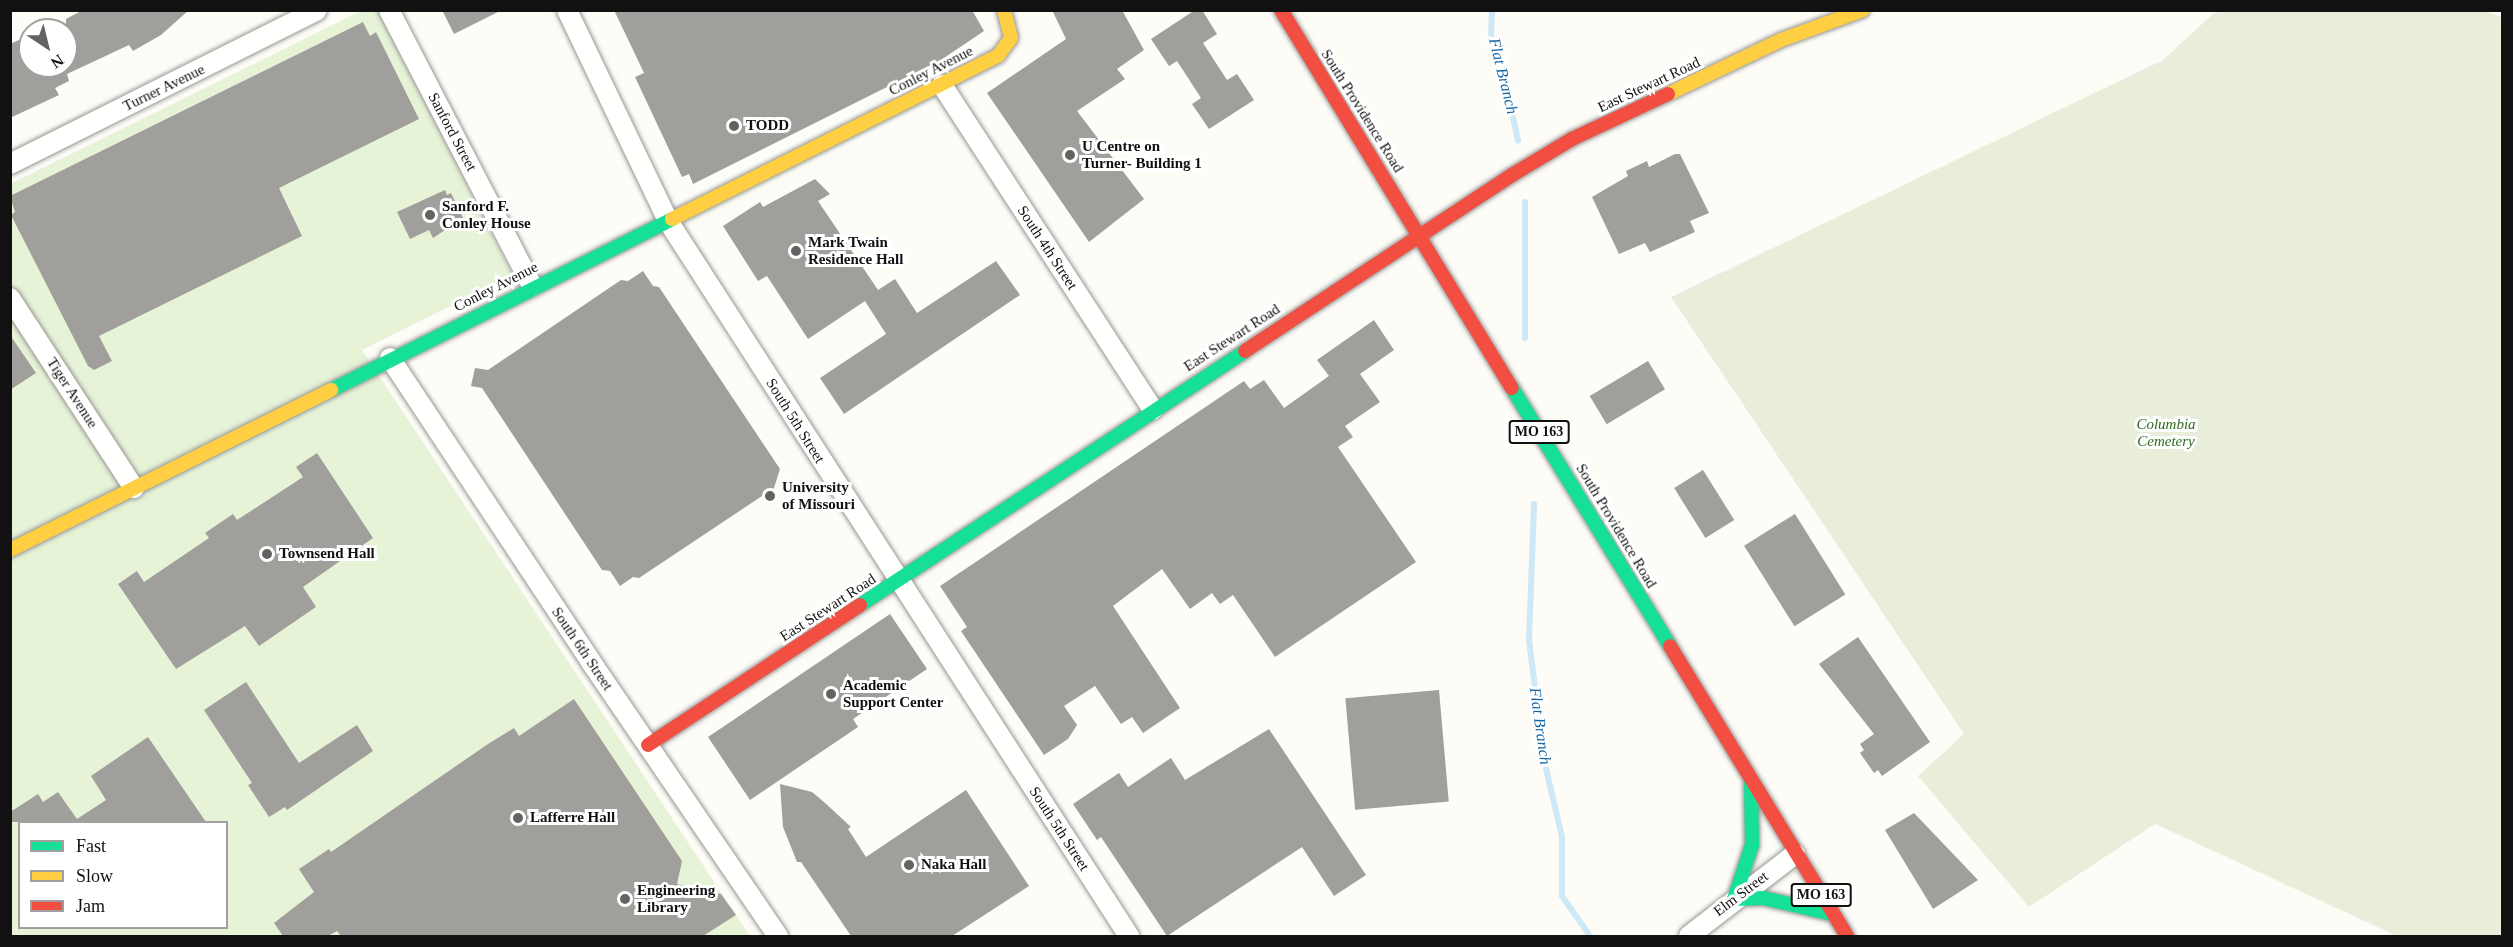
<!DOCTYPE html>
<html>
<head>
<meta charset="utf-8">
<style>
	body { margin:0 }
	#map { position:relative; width:2513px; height:947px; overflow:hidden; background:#fdfcf7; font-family:Georgia,serif }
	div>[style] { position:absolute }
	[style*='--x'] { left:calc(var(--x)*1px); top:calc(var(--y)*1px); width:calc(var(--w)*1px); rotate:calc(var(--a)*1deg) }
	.green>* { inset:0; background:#e7f3d7 }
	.cemetery>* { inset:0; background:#e9eedb }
	.stream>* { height:6px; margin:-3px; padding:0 3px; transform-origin:3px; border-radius:3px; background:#cde8f7 }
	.building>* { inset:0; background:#a19f9c; transform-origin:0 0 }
	.roads { filter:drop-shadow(0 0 2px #979795) drop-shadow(0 0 2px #979795) }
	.street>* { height:20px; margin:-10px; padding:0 10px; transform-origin:10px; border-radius:10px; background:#fffffe }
	.fast>* { height:14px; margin:-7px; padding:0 7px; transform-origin:7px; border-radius:7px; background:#16e098 }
	.slow>* { height:14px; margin:-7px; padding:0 7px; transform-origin:7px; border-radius:7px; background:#ffcf43 }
	.jam>* { height:14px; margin:-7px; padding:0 7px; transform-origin:7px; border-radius:7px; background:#f24e42 }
	.dots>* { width:16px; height:16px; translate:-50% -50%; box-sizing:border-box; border:3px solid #fff; border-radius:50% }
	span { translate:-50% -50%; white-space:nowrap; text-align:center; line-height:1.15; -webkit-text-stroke:6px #fff; paint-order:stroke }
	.shield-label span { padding:2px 4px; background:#fff; border:2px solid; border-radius:4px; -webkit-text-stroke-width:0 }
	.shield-label { font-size:14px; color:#111; font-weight:700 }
	.street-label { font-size:15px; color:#111 }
	.poi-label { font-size:15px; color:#111; font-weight:700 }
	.left { translate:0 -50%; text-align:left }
	.park-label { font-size:15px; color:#2f6b1f; font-style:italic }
	.water-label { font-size:16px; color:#1768a6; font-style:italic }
	.frame { position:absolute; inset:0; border:12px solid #111; pointer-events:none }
	.legend { position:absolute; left:18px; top:821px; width:210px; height:108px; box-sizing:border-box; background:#fff; border:2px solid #a0a0a0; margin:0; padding:8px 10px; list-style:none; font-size:18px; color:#111 }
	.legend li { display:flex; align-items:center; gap:12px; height:30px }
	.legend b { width:30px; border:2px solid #a0a0a0 }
	.north { position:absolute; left:18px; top:18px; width:60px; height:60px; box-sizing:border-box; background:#fff; border:2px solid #a0a0a0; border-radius:50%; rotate:145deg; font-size:16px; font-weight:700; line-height:24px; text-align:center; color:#111 }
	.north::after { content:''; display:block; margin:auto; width:21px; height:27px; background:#646362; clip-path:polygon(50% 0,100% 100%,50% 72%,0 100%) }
</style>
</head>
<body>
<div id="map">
	<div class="green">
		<div style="clip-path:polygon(evenodd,361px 11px,378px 11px,513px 275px,362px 350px,750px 936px,11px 936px,10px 184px,361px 11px,20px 822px,226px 822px,226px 928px,20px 928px,20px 822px)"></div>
	</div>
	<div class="cemetery">
		<div style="clip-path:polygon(2233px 10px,2482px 10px,2502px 17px,2502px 936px,2397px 936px,2155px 824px,2029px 907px,1918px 776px,1964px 734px,1671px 297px,2163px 60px,2214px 13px)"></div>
	</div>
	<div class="stream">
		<div style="--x:1492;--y:10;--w:28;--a:92"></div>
		<div style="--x:1491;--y:38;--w:47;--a:71.6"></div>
		<div style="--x:1506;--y:83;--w:59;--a:78.3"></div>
		<div style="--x:1525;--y:338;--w:136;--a:-90"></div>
		<div style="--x:1534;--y:504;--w:136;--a:92.1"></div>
		<div style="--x:1529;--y:640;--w:121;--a:82.9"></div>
		<div style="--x:1544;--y:760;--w:79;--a:76.8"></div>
		<div style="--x:1562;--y:837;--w:59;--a:90"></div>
		<div style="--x:1562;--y:896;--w:49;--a:55"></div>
	</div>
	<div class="building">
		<div style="clip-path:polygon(83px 10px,189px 10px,161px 35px,133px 51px,129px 45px,67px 74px,69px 81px,55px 88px,59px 95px,10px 118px,10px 44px,30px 35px,30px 66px,65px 66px,66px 70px,66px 19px)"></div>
		<div style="clip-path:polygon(442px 10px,502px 10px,454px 34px)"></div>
		<div style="clip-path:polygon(614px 10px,972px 10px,984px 31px,941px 60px,693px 184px,689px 174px,682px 177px,635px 77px,644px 73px)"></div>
		<div style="clip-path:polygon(1052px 10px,1122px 10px,1144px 50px,1117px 69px,1125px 79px,1077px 111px,1144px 199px,1089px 242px,987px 93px,1066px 39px)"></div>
		<div style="clip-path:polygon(1195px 10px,1202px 10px,1217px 34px,1203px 43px,1227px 80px,1237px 74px,1254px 100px,1209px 129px,1192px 104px,1201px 98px,1177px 61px,1169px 66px,1151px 39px)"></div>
		<div style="clip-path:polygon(363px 22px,370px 36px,376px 32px,419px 119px,279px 188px,302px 236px,99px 336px,112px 361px,94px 370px,88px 366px,11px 215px,15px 212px,10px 196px)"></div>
		<div style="clip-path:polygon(1675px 154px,1680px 154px,1709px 213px,1690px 221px,1695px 232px,1650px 252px,1645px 243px,1619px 254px,1592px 197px,1628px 176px,1626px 171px,1647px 161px,1649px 167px)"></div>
		<div style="clip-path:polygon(815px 179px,830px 194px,818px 201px,878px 290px,895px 279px,917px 313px,996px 261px,1020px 295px,844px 414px,820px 378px,886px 334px,865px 301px,808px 339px,767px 276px,758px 281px,723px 226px,760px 202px,763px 207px)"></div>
		<div style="clip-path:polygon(445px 190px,447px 195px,451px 193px,463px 218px,433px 238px,429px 230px,410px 239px,397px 212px)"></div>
		<div style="clip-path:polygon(643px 271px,653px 286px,659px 287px,780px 469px,774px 488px,639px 578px,633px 577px,620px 586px,610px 571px,602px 570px,482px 388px,471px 386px,475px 368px,488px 370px,621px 280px,628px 281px)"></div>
		<div style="clip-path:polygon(1374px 320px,1394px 350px,1360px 374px,1380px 402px,1345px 426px,1353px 437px,1338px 447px,1416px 562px,1275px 657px,1233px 595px,1220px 604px,1212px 593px,1190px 609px,1162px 569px,1113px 606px,1180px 708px,1143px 733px,1132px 717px,1121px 724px,1095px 686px,1064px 706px,1077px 725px,1068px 739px,1044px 755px,961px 631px,967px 627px,940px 586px,1244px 381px,1250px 389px,1264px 380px,1284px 408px,1329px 376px,1317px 360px)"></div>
		<div style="clip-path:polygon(10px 335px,36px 373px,10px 390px)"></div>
		<div style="left:1648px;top:361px;width:33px;height:68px;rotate:59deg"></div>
		<div style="clip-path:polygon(317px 453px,373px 538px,303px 587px,316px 607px,259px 646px,245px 626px,176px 669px,118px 584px,137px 571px,144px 582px,209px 538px,205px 533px,233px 514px,237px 520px,303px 477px,296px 467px)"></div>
		<div style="left:1703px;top:470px;width:59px;height:34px;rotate:58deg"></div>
		<div style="left:1795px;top:514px;width:95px;height:60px;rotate:58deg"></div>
		<div style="clip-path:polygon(890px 614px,927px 669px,853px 719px,858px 727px,750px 800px,708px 737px)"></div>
		<div style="clip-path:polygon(1858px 637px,1930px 742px,1882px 776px,1878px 770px,1874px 773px,1860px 753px,1864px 750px,1860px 744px,1874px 734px,1819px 664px)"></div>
		<div style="clip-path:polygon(246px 682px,299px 763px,357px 725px,373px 751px,287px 810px,285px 807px,269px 817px,248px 785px,252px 783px,204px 710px)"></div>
		<div style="left:1439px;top:690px;width:112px;height:94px;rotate:85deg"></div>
		<div style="clip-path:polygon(574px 699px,682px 861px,677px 884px,721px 894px,736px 915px,703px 936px,341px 936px,337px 931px,328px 936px,283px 936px,274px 923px,314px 892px,299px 869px,329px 849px,331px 852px,488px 744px,514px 728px,519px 736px)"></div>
		<div style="clip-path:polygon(1269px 729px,1366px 875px,1334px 896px,1302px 847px,1167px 936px,1101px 837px,1097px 840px,1073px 804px,1119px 773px,1128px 787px,1171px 758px,1185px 780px)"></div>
		<div style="clip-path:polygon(148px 737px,206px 822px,10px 822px,10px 812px,18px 807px,38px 794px,43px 802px,58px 792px,77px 819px,106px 800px,91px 776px)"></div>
		<div style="clip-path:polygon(780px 784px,812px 792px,824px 802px,851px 827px,848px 829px,866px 857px,966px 790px,1029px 886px,952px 936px,851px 936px,801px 862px,797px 862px,783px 827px)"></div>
		<div style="clip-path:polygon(1914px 813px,1978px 880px,1933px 909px,1885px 830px)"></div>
	</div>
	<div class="roads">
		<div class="street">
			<div style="--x:389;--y:10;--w:311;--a:62.6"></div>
			<div style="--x:567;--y:10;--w:234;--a:64.4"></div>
			<div style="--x:668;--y:221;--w:851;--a:57.19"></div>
			<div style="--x:942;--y:85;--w:387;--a:57"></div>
			<div style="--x:10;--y:164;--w:343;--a:-26.6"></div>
			<div style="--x:10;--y:298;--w:227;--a:56.9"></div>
			<div style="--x:390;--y:358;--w:364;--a:56.5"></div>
			<div style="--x:591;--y:662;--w:332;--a:55.7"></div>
			<div style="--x:1689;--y:936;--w:134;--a:-37.7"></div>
		</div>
		<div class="fast">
			<div style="--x:1512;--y:388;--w:303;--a:58.5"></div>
			<div style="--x:331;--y:390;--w:381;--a:-26.6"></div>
			<div style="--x:860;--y:605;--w:461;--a:-33.4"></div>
			<div style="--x:1751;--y:782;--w:63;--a:89.1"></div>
			<div style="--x:1752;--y:845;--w:57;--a:108.4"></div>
			<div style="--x:1734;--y:899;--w:29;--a:-2"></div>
			<div style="--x:1763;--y:898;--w:72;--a:12.9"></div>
		</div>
		<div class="slow">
			<div style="--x:1668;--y:94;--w:125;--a:-25.5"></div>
			<div style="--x:1781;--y:40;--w:87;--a:-20.1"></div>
			<div style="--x:672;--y:219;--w:364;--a:-26.6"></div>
			<div style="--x:998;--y:56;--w:22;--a:-54"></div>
			<div style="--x:1011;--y:38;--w:29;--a:-104"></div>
			<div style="--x:10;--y:550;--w:359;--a:-26.5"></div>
		</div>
		<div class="jam">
			<div style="--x:1281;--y:10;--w:443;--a:58.6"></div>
			<div style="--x:1245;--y:351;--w:320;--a:-33.4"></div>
			<div style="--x:1512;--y:175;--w:70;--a:-31"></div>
			<div style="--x:1572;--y:139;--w:106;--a:-25.1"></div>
			<div style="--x:1670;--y:646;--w:340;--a:58.6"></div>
			<div style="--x:648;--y:745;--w:254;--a:-33.4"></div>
		</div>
	</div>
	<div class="dots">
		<div style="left:734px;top:126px;background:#646362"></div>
		<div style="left:1070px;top:155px;background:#646362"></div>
		<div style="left:430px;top:215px;background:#646362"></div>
		<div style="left:796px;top:251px;background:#646362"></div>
		<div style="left:770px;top:496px;background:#646362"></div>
		<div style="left:267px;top:554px;background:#646362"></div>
		<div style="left:831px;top:694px;background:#646362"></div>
		<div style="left:518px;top:818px;background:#646362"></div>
		<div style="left:909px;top:865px;background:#646362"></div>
		<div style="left:625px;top:899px;background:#646362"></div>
	</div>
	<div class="shield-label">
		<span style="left:1539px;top:432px">MO 163</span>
		<span style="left:1821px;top:895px">MO 163</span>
	</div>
	<div class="street-label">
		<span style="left:931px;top:71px;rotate:-27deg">Conley Avenue</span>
		<span style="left:1649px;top:85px;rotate:-25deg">East Stewart Road</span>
		<span style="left:164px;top:88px;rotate:-26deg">Turner Avenue</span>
		<span style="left:1362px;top:111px;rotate:58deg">South Providence Road</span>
		<span style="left:452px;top:132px;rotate:62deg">Sanford Street</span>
		<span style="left:1047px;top:248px;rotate:57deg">South 4th Street</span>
		<span style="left:496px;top:287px;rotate:-27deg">Conley Avenue</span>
		<span style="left:1232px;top:338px;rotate:-33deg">East Stewart Road</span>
		<span style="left:72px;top:393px;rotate:57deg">Tiger Avenue</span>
		<span style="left:795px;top:421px;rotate:58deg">South 5th Street</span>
		<span style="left:1616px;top:526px;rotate:59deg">South Providence Road</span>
		<span style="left:828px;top:608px;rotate:-33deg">East Stewart Road</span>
		<span style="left:582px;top:649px;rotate:56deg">South 6th Street</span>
		<span style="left:1059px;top:829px;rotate:57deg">South 5th Street</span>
		<span style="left:1741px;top:894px;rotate:-37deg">Elm Street</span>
	</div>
	<div class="poi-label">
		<span class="left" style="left:746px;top:126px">TODD</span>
		<span class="left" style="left:1082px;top:155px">U Centre on<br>Turner- Building 1</span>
		<span class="left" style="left:442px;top:215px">Sanford F.<br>Conley House</span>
		<span class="left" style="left:808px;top:251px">Mark Twain<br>Residence Hall</span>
		<span class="left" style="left:782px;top:496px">University<br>of Missouri</span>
		<span class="left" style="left:279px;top:554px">Townsend Hall</span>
		<span class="left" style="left:843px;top:694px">Academic<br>Support Center</span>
		<span class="left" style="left:530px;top:818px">Lafferre Hall</span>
		<span class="left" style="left:921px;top:865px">Naka Hall</span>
		<span class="left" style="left:637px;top:899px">Engineering<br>Library</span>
	</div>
	<div class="park-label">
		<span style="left:2166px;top:433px">Columbia<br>Cemetery</span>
	</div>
	<div class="water-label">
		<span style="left:1503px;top:76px;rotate:76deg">Flat Branch</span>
		<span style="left:1540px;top:726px;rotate:82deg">Flat Branch</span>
	</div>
	<div class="frame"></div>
	<ul class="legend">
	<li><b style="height:8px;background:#16e098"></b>Fast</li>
	<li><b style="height:8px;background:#ffcf43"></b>Slow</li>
	<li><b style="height:8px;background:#f24e42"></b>Jam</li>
	</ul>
	<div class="north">N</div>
</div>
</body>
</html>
